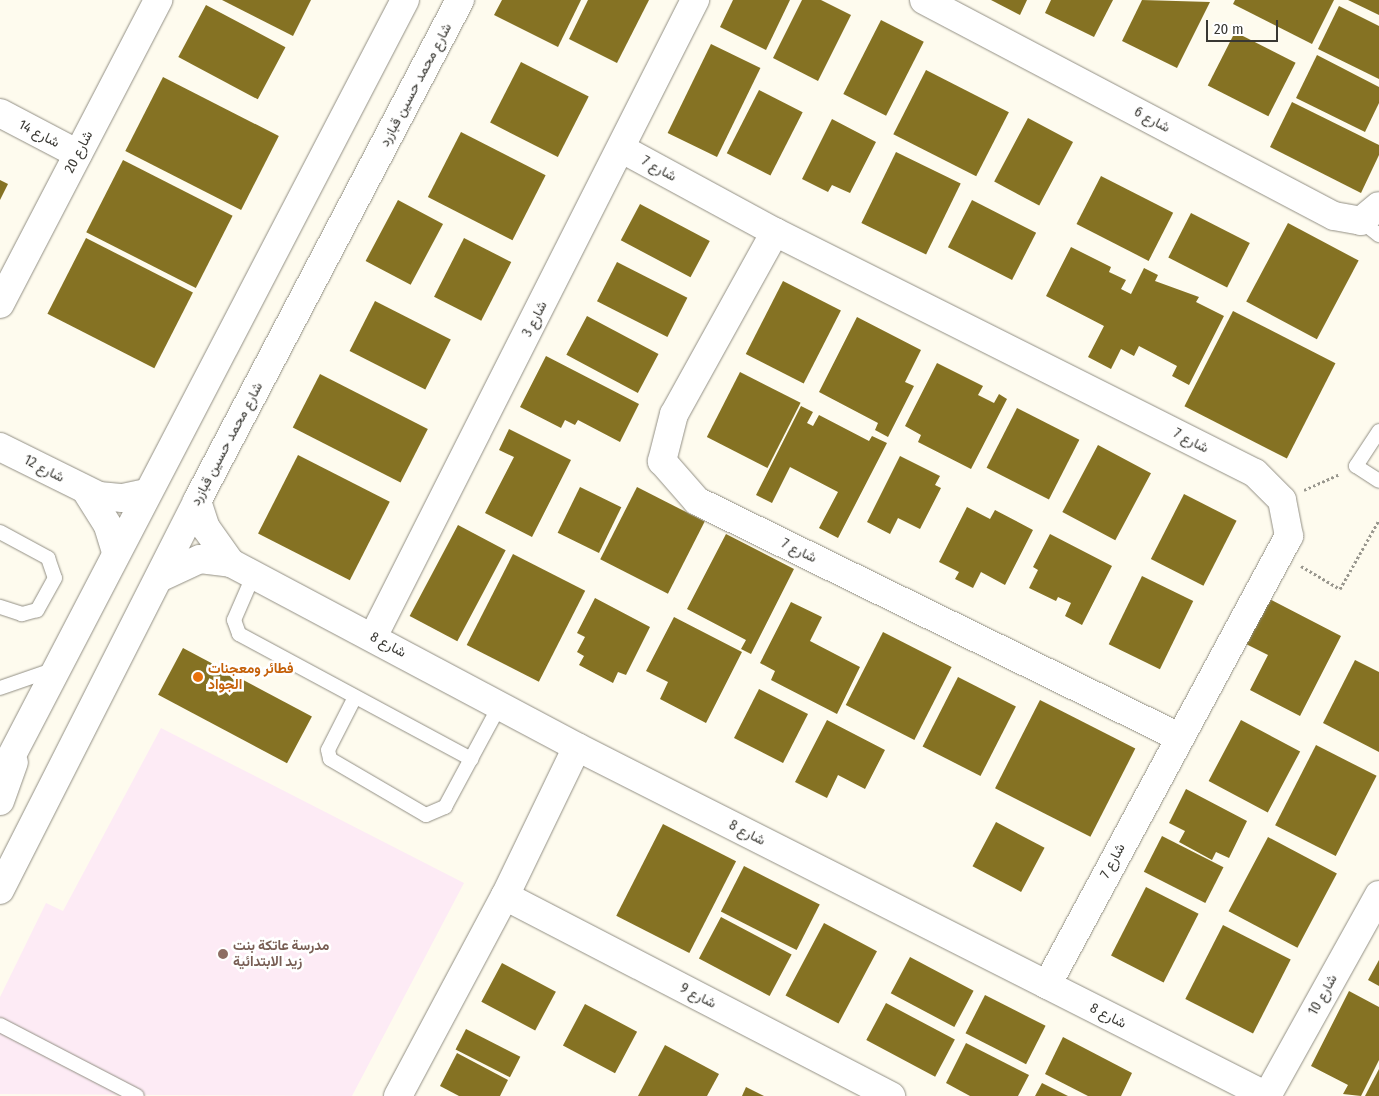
<!DOCTYPE html>
<html>
<head>
<meta charset="utf-8">
<style>
	body { margin:0 }
	#map { position:relative; width:1379px; height:1096px; overflow:hidden; background:#fefbee; font-family:"Fira Sans Condensed",Vazirmatn,sans-serif }
	div>[style] { position:absolute }
	[style*='--x'] { left:calc(var(--x)*1px); top:calc(var(--y)*1px); width:calc(var(--w)*1px); rotate:calc(var(--a)*1deg) }
	.education>* { inset:0; background:#fdebf5 }
	.building>* { inset:0; background:#857223; transform-origin:0 0 }
	.path>* { height:3px; margin-top:-1.5px; transform-origin:0; background:repeating-linear-gradient(90deg,#99978e 0 2.5px,transparent 0 5px) }
	.roads { filter:drop-shadow(0 0 1px #928f84) drop-shadow(0 0 1px #928f84) }
	.service>* { height:14px; margin:-7px; padding:0 7px; transform-origin:7px; border-radius:7px; background:#fff }
	.minor>* { height:28px; margin:-14px; padding:0 14px; transform-origin:14px; border-radius:14px; background:#fff }
	.tertiary>* { height:28px; margin:-14px; padding:0 14px; transform-origin:14px; border-radius:14px; background:#fff }
	.dots>* { width:14px; height:14px; translate:-50% -50%; box-sizing:border-box; border:2px solid #fff; border-radius:50% }
	span { translate:-50% -50%; white-space:nowrap; text-align:center; line-height:1.15; -webkit-text-stroke:5px #fff; paint-order:stroke }
	.street-label { font-size:14px; color:#393833 }
	.food-label { font-size:14px; color:#c56008; font-weight:700 }
	.left { translate:0 -50%; text-align:left }
	.education-label { font-size:14px; color:#785e54; font-weight:700 }
	.scale { position:absolute; left:1206px; top:20px; width:72px; height:22px; box-sizing:border-box; border:2px solid #393833; border-top:0; padding-left:6px; font-size:15px; line-height:18px; white-space:nowrap; color:#393833; -webkit-text-stroke:4px #fff; paint-order:stroke }
</style>
</head>
<body>
<div id="map">
	<div class="education">
		<div style="clip-path:polygon(161px 728px,464px 883px,352px 1096px,0 1094px,0 997px,46px 903px,63px 911px)"></div>
	</div>
	<div class="building">
		<div style="clip-path:polygon(222px 0,311px 0,293px 36px)"></div>
		<div style="clip-path:polygon(502px 0,581px 0,558px 47px,494px 15px)"></div>
		<div style="clip-path:polygon(588px 0,649px 0,617px 63px,569px 39px)"></div>
		<div style="clip-path:polygon(733px 0,790px 0,766px 50px,720px 27px)"></div>
		<div style="clip-path:polygon(802px 0,821px 0,851px 15px,818px 81px,773px 58px)"></div>
		<div style="clip-path:polygon(991px 0,1027px 0,1020px 15px)"></div>
		<div style="clip-path:polygon(1051px 0,1113px 0,1094px 37px,1045px 13px)"></div>
		<div style="clip-path:polygon(1142px 0,1210px 2px,1177px 68px,1122px 41px)"></div>
		<div style="clip-path:polygon(1235px 0,1334px 0,1312px 44px,1233px 4px)"></div>
		<div style="clip-path:polygon(1348px 0,1379px 0,1379px 15px)"></div>
		<div style="left:206px;top:5px;width:90px;height:59px;rotate:28deg"></div>
		<div style="clip-path:polygon(1339px 6px,1379px 26px,1379px 79px,1318px 49px)"></div>
		<div style="left:881px;top:20px;width:48px;height:83px;rotate:27deg"></div>
		<div style="left:1235px;top:32px;width:68px;height:60px;rotate:27deg"></div>
		<div style="left:711px;top:44px;width:55px;height:99px;rotate:26deg"></div>
		<div style="clip-path:polygon(1317px 55px,1379px 87px,1379px 103px,1365px 132px,1296px 98px)"></div>
		<div style="left:521px;top:62px;width:76px;height:68px;rotate:27deg"></div>
		<div style="left:926px;top:70px;width:93px;height:72px;rotate:27deg"></div>
		<div style="left:163px;top:77px;width:130px;height:83px;rotate:27deg"></div>
		<div style="left:759px;top:90px;width:49px;height:71px;rotate:27deg"></div>
		<div style="clip-path:polygon(1292px 102px,1379px 145px,1379px 155px,1361px 193px,1270px 147px)"></div>
		<div style="left:1028px;top:118px;width:51px;height:72px;rotate:28deg"></div>
		<div style="clip-path:polygon(832px 119px,876px 142px,850px 193px,832px 185px,828px 192px,802px 179px)"></div>
		<div style="left:461px;top:132px;width:95px;height:73px;rotate:27deg"></div>
		<div style="left:896px;top:152px;width:72px;height:79px;rotate:26deg"></div>
		<div style="left:123px;top:160px;width:123px;height:81px;rotate:27deg"></div>
		<div style="left:1101px;top:176px;width:81px;height:54px;rotate:27deg"></div>
		<div style="clip-path:polygon(0 180px,8px 184px,0 200px)"></div>
		<div style="left:398px;top:200px;width:51px;height:69px;rotate:28deg"></div>
		<div style="left:972px;top:200px;width:72px;height:53px;rotate:27deg"></div>
		<div style="left:640px;top:204px;width:79px;height:41px;rotate:28deg"></div>
		<div style="left:1191px;top:213px;width:66px;height:50px;rotate:27deg"></div>
		<div style="left:1288px;top:223px;width:80px;height:89px;rotate:28deg"></div>
		<div style="left:86px;top:238px;width:120px;height:85px;rotate:27deg"></div>
		<div style="left:464px;top:238px;width:53px;height:66px;rotate:27deg"></div>
		<div style="clip-path:polygon(1071px 247px,1111px 267px,1109px 272px,1126px 280px,1121px 289px,1131px 294px,1144px 268px,1158px 275px,1155px 281px,1199px 297px,1196px 302px,1224px 316px,1189px 385px,1172px 376px,1177px 366px,1139px 346px,1134px 356px,1121px 349px,1111px 369px,1088px 357px,1104px 326px,1046px 296px)"></div>
		<div style="left:617px;top:262px;width:79px;height:44px;rotate:27deg"></div>
		<div style="left:783px;top:281px;width:65px;height:82px;rotate:27deg"></div>
		<div style="left:375px;top:301px;width:85px;height:56px;rotate:27deg"></div>
		<div style="left:1233px;top:311px;width:115px;height:107px;rotate:27deg"></div>
		<div style="left:587px;top:316px;width:81px;height:44px;rotate:28deg"></div>
		<div style="clip-path:polygon(857px 317px,921px 350px,905px 382px,914px 386px,888px 437px,875px 430px,878px 423px,819px 392px)"></div>
		<div style="clip-path:polygon(546px 356px,639px 404px,620px 442px,578px 420px,575px 425px,565px 420px,561px 428px,520px 407px)"></div>
		<div style="clip-path:polygon(937px 363px,983px 386px,978px 395px,994px 403px,999px 394px,1007px 399px,971px 469px,918px 442px,921px 435px,905px 426px)"></div>
		<div style="left:740px;top:372px;width:68px;height:73px;rotate:27deg"></div>
		<div style="left:320px;top:374px;width:121px;height:60px;rotate:27deg"></div>
		<div style="clip-path:polygon(801px 406px,813px 412px,807px 423px,813px 426px,819px 415px,869px 441px,872px 436px,887px 443px,838px 538px,819px 528px,838px 492px,790px 467px,772px 503px,756px 495px)"></div>
		<div style="left:1017px;top:408px;width:70px;height:67px;rotate:27deg"></div>
		<div style="clip-path:polygon(509px 429px,571px 460px,532px 537px,485px 513px,514px 457px,499px 450px)"></div>
		<div style="left:1098px;top:445px;width:60px;height:76px;rotate:28deg"></div>
		<div style="left:298px;top:455px;width:103px;height:88px;rotate:27deg"></div>
		<div style="clip-path:polygon(900px 456px,940px 476px,935px 485px,941px 488px,920px 529px,898px 518px,890px 534px,867px 522px)"></div>
		<div style="left:580px;top:487px;width:46px;height:51px;rotate:26deg"></div>
		<div style="left:637px;top:487px;width:76px;height:81px;rotate:27deg"></div>
		<div style="left:1184px;top:494px;width:59px;height:73px;rotate:27deg"></div>
		<div style="clip-path:polygon(967px 507px,990px 519px,995px 510px,1033px 530px,1005px 585px,981px 572px,973px 588px,955px 579px,959px 572px,939px 562px)"></div>
		<div style="left:458px;top:525px;width:54px;height:103px;rotate:28deg"></div>
		<div style="clip-path:polygon(726px 534px,794px 569px,751px 654px,741px 649px,746px 640px,687px 609px)"></div>
		<div style="clip-path:polygon(1050px 534px,1112px 566px,1082px 625px,1065px 616px,1071px 603px,1058px 597px,1056px 601px,1029px 588px,1038px 570px,1033px 567px)"></div>
		<div style="left:513px;top:554px;width:81px;height:102px;rotate:27deg"></div>
		<div style="left:1142px;top:576px;width:57px;height:76px;rotate:26deg"></div>
		<div style="clip-path:polygon(1262px 595px,1341px 636px,1300px 716px,1250px 690px,1268px 655px,1238px 640px)"></div>
		<div style="clip-path:polygon(595px 598px,650px 627px,626px 675px,618px 672px,613px 683px,579px 665px,584px 656px,577px 652px,585px 637px,577px 633px)"></div>
		<div style="clip-path:polygon(791px 602px,822px 617px,810px 641px,860px 667px,837px 714px,771px 680px,775px 671px,760px 663px)"></div>
		<div style="clip-path:polygon(674px 617px,742px 652px,706px 723px,660px 699px,668px 682px,646px 671px)"></div>
		<div style="left:883px;top:632px;width:77px;height:82px;rotate:27deg"></div>
		<div style="left:183px;top:648px;width:146px;height:53px;rotate:28deg"></div>
		<div style="clip-path:polygon(1355px 660px,1379px 672px,1379px 752px,1323px 723px)"></div>
		<div style="left:958px;top:677px;width:65px;height:78px;rotate:27deg"></div>
		<div style="left:759px;top:689px;width:55px;height:55px;rotate:27deg"></div>
		<div style="left:1040px;top:700px;width:107px;height:99px;rotate:27deg"></div>
		<div style="clip-path:polygon(827px 720px,885px 750px,865px 789px,838px 775px,827px 798px,795px 782px)"></div>
		<div style="left:1241px;top:720px;width:67px;height:69px;rotate:28deg"></div>
		<div style="left:1316px;top:745px;width:68px;height:90px;rotate:27deg"></div>
		<div style="clip-path:polygon(1186px 789px,1247px 821px,1229px 858px,1216px 852px,1212px 860px,1179px 842px,1185px 831px,1169px 823px)"></div>
		<div style="left:996px;top:822px;width:55px;height:50px;rotate:28deg"></div>
		<div style="left:663px;top:824px;width:82px;height:103px;rotate:27deg"></div>
		<div style="left:1162px;top:836px;width:69px;height:40px;rotate:27deg"></div>
		<div style="left:1268px;top:837px;width:78px;height:84px;rotate:28deg"></div>
		<div style="left:744px;top:866px;width:85px;height:51px;rotate:27deg"></div>
		<div style="left:1146px;top:887px;width:59px;height:77px;rotate:27deg"></div>
		<div style="left:721px;top:917px;width:80px;height:47px;rotate:28deg"></div>
		<div style="left:824px;top:923px;width:60px;height:82px;rotate:28deg"></div>
		<div style="left:1223px;top:925px;width:76px;height:83px;rotate:27deg"></div>
		<div style="left:910px;top:957px;width:72px;height:41px;rotate:28deg"></div>
		<div style="clip-path:polygon(1379px 960px,1379px 986px,1368px 980px)"></div>
		<div style="left:502px;top:963px;width:61px;height:44px;rotate:28deg"></div>
		<div style="clip-path:polygon(1349px 991px,1379px 1007px,1379px 1060px,1361px 1096px,1343px 1094px,1348px 1085px,1311px 1066px)"></div>
		<div style="left:985px;top:995px;width:68px;height:43px;rotate:27deg"></div>
		<div style="left:886px;top:1003px;width:78px;height:42px;rotate:28deg"></div>
		<div style="left:585px;top:1004px;width:59px;height:47px;rotate:28deg"></div>
		<div style="left:466px;top:1029px;width:61px;height:23px;rotate:27deg"></div>
		<div style="clip-path:polygon(1063px 1037px,1132px 1073px,1121px 1096px,1088px 1096px,1045px 1074px)"></div>
		<div style="clip-path:polygon(966px 1043px,1029px 1075px,1018px 1096px,970px 1096px,946px 1083px)"></div>
		<div style="clip-path:polygon(665px 1045px,719px 1074px,707px 1096px,638px 1096px)"></div>
		<div style="clip-path:polygon(457px 1053px,508px 1080px,500px 1096px,459px 1096px,440px 1086px)"></div>
		<div style="clip-path:polygon(1379px 1069px,1379px 1096px,1365px 1096px)"></div>
		<div style="clip-path:polygon(1042px 1083px,1068px 1096px,1035px 1096px)"></div>
		<div style="clip-path:polygon(746px 1087px,764px 1096px,742px 1096px)"></div>
	</div>
	<div class="path">
		<div style="--x:1304;--y:490;--w:39;--a:-24"></div>
		<div style="--x:1301;--y:566;--w:45;--a:30.5"></div>
		<div style="--x:1340;--y:589;--w:79;--a:-60.5"></div>
	</div>
	<div class="roads">
		<div class="service">
			<div style="--x:1361;--y:221;--w:23;--a:38"></div>
			<div style="--x:1379;--y:431;--w:42;--a:123.3"></div>
			<div style="--x:1356;--y:466;--w:27;--a:33"></div>
			<div style="--x:0;--y:532;--w:55;--a:28.4"></div>
			<div style="--x:48;--y:558;--w:21;--a:71"></div>
			<div style="--x:55;--y:578;--w:37;--a:119"></div>
			<div style="--x:37;--y:610;--w:16;--a:165"></div>
			<div style="--x:22;--y:614;--w:23;--a:-162"></div>
			<div style="--x:254;--y:574;--w:50;--a:113.5"></div>
			<div style="--x:234;--y:620;--w:15;--a:70"></div>
			<div style="--x:239;--y:634;--w:264;--a:28.3"></div>
			<div style="--x:0;--y:688;--w:55;--a:-19.1"></div>
			<div style="--x:355;--y:697;--w:59;--a:117"></div>
			<div style="--x:328;--y:750;--w:9;--a:77"></div>
			<div style="--x:330;--y:759;--w:111;--a:30.3"></div>
			<div style="--x:426;--y:815;--w:21;--a:-23"></div>
			<div style="--x:445;--y:807;--w:116;--a:-61.7"></div>
			<div style="--x:0;--y:1025;--w:154;--a:27.4"></div>
		</div>
		<div class="minor">
			<div style="--x:924;--y:0;--w:463;--a:27.8"></div>
			<div style="--x:1334;--y:216;--w:27;--a:10"></div>
			<div style="--x:1361;--y:221;--w:23;--a:-40"></div>
			<div style="--x:0;--y:113;--w:88;--a:27.7"></div>
			<div style="--x:622;--y:149;--w:174;--a:28.5"></div>
			<div style="--x:775;--y:232;--w:537;--a:26.66"></div>
			<div style="--x:1255;--y:473;--w:38;--a:45"></div>
			<div style="--x:1282;--y:500;--w:37;--a:79"></div>
			<div style="--x:1289;--y:536;--w:510;--a:118.32"></div>
			<div style="--x:775;--y:232;--w:208;--a:119"></div>
			<div style="--x:674;--y:414;--w:49;--a:104.3"></div>
			<div style="--x:662;--y:461;--w:53;--a:48.8"></div>
			<div style="--x:697;--y:501;--w:537;--a:26.09"></div>
			<div style="--x:0;--y:304;--w:343;--a:-62.5"></div>
			<div style="--x:0;--y:447;--w:110;--a:26.3"></div>
			<div style="--x:99;--y:496;--w:24;--a:5"></div>
			<div style="--x:123;--y:498;--w:24;--a:-12"></div>
			<div style="--x:87;--y:492;--w:40;--a:58"></div>
			<div style="--x:108;--y:526;--w:28;--a:73"></div>
			<div style="--x:197;--y:501;--w:28;--a:72"></div>
			<div style="--x:206;--y:528;--w:43;--a:54.5"></div>
			<div style="--x:159;--y:578;--w:45;--a:-24.9"></div>
			<div style="--x:200;--y:559;--w:31;--a:7"></div>
			<div style="--x:231;--y:563;--w:392;--a:28"></div>
			<div style="--x:577;--y:747;--w:773;--a:26.83"></div>
			<div style="--x:373;--y:637;--w:714;--a:-63.18"></div>
			<div style="--x:505;--y:896;--w:435;--a:27.4"></div>
			<div style="--x:398;--y:1096;--w:227;--a:-61.9"></div>
			<div style="--x:505;--y:896;--w:165;--a:-64.2"></div>
			<div style="--x:1267;--y:1096;--w:230;--a:-60.9"></div>
		</div>
		<div class="tertiary">
			<div style="--x:0;--y:778;--w:877;--a:-62.5"></div>
			<div style="--x:0;--y:801;--w:41;--a:-70.3"></div>
			<div style="--x:0;--y:890;--w:436;--a:-63.1"></div>
			<div style="--x:197;--y:501;--w:566;--a:-62.3"></div>
		</div>
	</div>
	<div class="dots">
		<div style="left:198px;top:677px;background:#e8710a"></div>
		<div style="left:223px;top:954px;background:#8d6e63"></div>
	</div>
	<div class="street-label">
		<span style="left:416px;top:85px;rotate:-62deg">شارع محمد حسين قبازرد</span>
		<span style="left:1152px;top:120px;rotate:28deg">شارع 6</span>
		<span style="left:39px;top:134px;rotate:27deg">شارع 14</span>
		<span style="left:79px;top:152px;rotate:-63deg">شارع 20</span>
		<span style="left:659px;top:169px;rotate:29deg">شارع 7</span>
		<span style="left:535px;top:319px;rotate:-63deg">شارع 3</span>
		<span style="left:1191px;top:441px;rotate:27deg">شارع 7</span>
		<span style="left:227px;top:444px;rotate:-62deg">شارع محمد حسين قبازرد</span>
		<span style="left:44px;top:469px;rotate:27deg">شارع 12</span>
		<span style="left:799px;top:551px;rotate:26deg">شارع 7</span>
		<span style="left:388px;top:645px;rotate:28deg">شارع 8</span>
		<span style="left:747px;top:833px;rotate:27deg">شارع 8</span>
		<span style="left:1113px;top:861px;rotate:-62deg">شارع 7</span>
		<span style="left:1323px;top:995px;rotate:-61deg">شارع 10</span>
		<span style="left:698px;top:996px;rotate:27deg">شارع 9</span>
		<span style="left:1108px;top:1016px;rotate:27deg">شارع 8</span>
	</div>
	<div class="food-label">
		<span class="left" style="left:208px;top:677px">فطائر ومعجنات<br>الجواد</span>
	</div>
	<div class="education-label">
		<span class="left" style="left:233px;top:954px">مدرسة عاتكة بنت<br>زيد الابتدائية</span>
	</div>
	<div class="scale">20 m</div>
</div>
</body>
</html>
